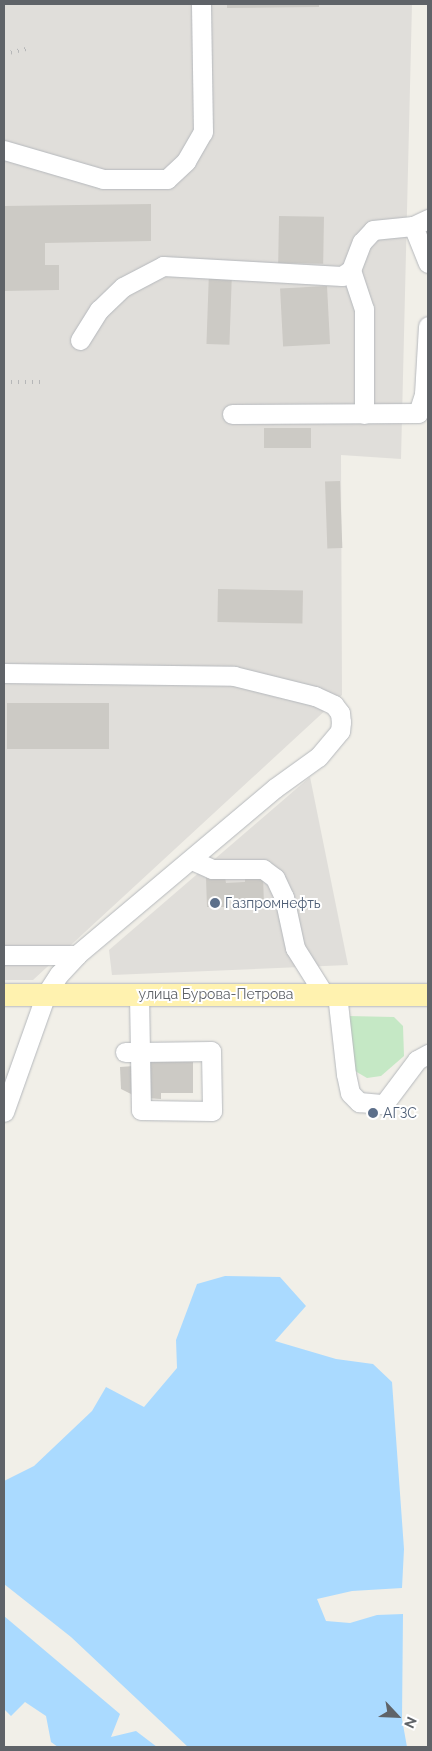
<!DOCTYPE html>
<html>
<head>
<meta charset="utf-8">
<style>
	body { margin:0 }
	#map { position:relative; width:432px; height:1751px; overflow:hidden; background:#f1efe8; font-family:Raleway,sans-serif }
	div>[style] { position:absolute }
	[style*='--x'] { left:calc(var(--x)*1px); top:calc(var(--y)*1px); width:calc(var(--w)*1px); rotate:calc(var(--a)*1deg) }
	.industrial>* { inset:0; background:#e0deda }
	.green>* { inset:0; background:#c5e8c5 }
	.water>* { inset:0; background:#aadaff }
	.building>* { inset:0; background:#cccac5; transform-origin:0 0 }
	.roads { filter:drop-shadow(0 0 1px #b5b8bc) drop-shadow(0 0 1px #b5b8bc) }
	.minor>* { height:19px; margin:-9.5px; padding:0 9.5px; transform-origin:9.5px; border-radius:9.5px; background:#fff }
	.major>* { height:22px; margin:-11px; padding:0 11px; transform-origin:11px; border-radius:11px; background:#fff2af }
	.rail>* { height:4px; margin-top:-2px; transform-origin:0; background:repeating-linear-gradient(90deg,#b6b7b8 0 1px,transparent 0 7px) }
	.dots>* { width:14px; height:14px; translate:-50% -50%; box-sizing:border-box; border:2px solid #fff; border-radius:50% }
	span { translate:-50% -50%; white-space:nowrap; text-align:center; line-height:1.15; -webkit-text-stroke:4px #fff; paint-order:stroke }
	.service-label { font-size:14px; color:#4e5e75 }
	.left { translate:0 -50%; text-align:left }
	.street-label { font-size:14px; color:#5f6368 }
	.frame { position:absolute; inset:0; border:5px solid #5f6368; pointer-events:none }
	.north { position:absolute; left:372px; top:1691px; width:50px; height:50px; -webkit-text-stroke:4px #fff; paint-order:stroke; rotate:115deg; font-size:14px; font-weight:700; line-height:20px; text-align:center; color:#5f6368 }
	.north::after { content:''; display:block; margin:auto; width:18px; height:22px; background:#5f6368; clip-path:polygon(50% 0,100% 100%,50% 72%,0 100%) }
</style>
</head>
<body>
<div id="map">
	<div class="industrial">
		<div style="clip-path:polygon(4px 4px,412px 4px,401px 459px,341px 455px,342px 695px,33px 980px,4px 980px)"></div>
		<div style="clip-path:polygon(310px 777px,348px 965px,112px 975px,109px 950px)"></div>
	</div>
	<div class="green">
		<div style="clip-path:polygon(348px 1016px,394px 1017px,403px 1026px,404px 1056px,381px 1076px,367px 1078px,355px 1071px)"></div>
	</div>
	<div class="water">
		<div style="clip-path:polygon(225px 1276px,280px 1277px,306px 1306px,275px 1341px,336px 1359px,373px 1364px,392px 1382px,404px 1549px,402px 1588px,352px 1591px,317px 1599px,326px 1621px,350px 1623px,377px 1615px,403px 1614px,402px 1719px,407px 1747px,188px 1747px,71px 1637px,4px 1584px,4px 1481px,34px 1466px,92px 1411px,106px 1387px,144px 1407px,177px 1368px,176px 1340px,197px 1284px)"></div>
		<div style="clip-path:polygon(4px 1616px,120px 1714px,111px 1737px,136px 1731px,157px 1747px,58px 1747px,51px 1742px,46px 1716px,25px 1702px,11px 1716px,4px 1709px)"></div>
	</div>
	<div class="building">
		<div style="clip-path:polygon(227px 4px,319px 4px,319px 7px,227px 8px)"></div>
		<div style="clip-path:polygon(151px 204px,151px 241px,45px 243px,45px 265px,59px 265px,59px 290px,4px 291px,4px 206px)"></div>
		<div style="left:279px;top:216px;width:45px;height:47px;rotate:1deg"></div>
		<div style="left:209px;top:271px;width:23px;height:73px;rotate:2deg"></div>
		<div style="left:327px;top:286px;width:58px;height:47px;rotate:87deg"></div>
		<div style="left:264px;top:428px;width:47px;height:20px"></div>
		<div style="left:340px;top:481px;width:67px;height:15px;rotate:88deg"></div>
		<div style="left:218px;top:589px;width:85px;height:33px;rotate:1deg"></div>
		<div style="left:109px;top:703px;width:46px;height:102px;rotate:90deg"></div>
		<div style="clip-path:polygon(263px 876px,264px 905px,248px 906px,247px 899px,226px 900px,226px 907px,207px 907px,206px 878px,225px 877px,226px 883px,245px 882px,245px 877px)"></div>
		<div style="clip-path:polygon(150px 1062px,193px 1062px,193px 1093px,161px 1093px,161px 1099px,146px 1098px,146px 1069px)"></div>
		<div style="clip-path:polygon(134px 1066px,135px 1096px,121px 1089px,120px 1067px)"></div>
	</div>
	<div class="roads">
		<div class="minor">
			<div style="--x:4;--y:150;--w:103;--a:16.3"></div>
			<div style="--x:103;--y:179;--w:64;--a:0"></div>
			<div style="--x:167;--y:179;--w:26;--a:-43"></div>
			<div style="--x:186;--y:161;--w:34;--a:-60"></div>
			<div style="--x:203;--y:132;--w:128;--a:-90.9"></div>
			<div style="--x:413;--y:226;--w:40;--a:68"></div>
			<div style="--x:351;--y:270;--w:41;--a:71.6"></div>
			<div style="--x:364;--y:309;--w:105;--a:90"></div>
			<div style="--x:80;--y:340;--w:36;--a:-58"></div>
			<div style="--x:99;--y:310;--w:33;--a:-44"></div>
			<div style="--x:123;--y:287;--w:45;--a:-27.7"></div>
			<div style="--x:163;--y:266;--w:179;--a:3.2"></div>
			<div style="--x:342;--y:276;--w:11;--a:-34"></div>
			<div style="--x:351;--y:270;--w:30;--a:-69"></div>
			<div style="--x:362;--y:242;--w:16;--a:-47"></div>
			<div style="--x:373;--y:230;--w:40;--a:-5.7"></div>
			<div style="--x:413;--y:226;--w:17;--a:-25"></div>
			<div style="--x:232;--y:414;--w:186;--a:-0.3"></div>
			<div style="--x:418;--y:413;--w:20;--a:-72"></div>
			<div style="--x:424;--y:394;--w:68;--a:-86.6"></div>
			<div style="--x:4;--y:673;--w:230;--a:0.7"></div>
			<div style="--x:234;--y:676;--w:83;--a:13.9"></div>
			<div style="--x:315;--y:696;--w:21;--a:25"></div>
			<div style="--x:334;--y:705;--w:10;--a:53"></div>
			<div style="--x:340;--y:713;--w:9;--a:84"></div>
			<div style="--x:341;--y:722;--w:9;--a:96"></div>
			<div style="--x:340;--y:731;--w:34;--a:130"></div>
			<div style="--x:318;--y:757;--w:53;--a:144.2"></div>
			<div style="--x:275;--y:788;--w:259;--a:139.9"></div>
			<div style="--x:77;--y:955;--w:26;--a:133"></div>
			<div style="--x:59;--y:974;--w:24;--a:123"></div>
			<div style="--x:46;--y:994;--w:125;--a:109.6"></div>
			<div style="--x:192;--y:860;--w:22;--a:24"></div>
			<div style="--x:212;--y:869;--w:51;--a:0"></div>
			<div style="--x:263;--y:869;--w:15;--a:37"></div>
			<div style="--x:275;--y:878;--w:21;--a:65"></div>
			<div style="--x:284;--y:897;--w:52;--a:77.8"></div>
			<div style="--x:295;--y:948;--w:54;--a:57.8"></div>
			<div style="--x:4;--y:955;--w:73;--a:0"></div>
			<div style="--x:337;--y:994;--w:81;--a:83.6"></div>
			<div style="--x:346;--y:1074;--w:19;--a:78"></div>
			<div style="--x:350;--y:1093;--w:13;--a:45"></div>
			<div style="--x:359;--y:1102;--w:25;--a:5"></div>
			<div style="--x:384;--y:1104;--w:55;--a:-53.1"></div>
			<div style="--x:417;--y:1060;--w:13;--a:-29"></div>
			<div style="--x:125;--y:1052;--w:15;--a:0"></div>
			<div style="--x:140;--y:1052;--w:71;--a:-0.8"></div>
			<div style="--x:211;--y:1051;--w:60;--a:89"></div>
			<div style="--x:212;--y:1111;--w:71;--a:-179.2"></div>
			<div style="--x:141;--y:1110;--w:116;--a:-91"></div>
		</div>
		<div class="major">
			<div style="--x:4;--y:995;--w:424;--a:0"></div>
		</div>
	</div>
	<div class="rail">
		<div style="--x:4;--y:54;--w:27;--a:-13"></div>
		<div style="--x:4;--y:382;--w:39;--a:0"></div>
	</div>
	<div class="dots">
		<div style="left:215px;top:903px;background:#5c6f8a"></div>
		<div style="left:373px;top:1113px;background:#5c6f8a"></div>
	</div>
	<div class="service-label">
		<span class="left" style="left:225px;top:903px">Газпромнефть</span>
		<span class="left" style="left:383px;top:1113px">АГЗС</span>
	</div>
	<div class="street-label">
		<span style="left:216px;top:994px">улица Бурова-Петрова</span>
	</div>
	<div class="frame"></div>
	<div class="north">N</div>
</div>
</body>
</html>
